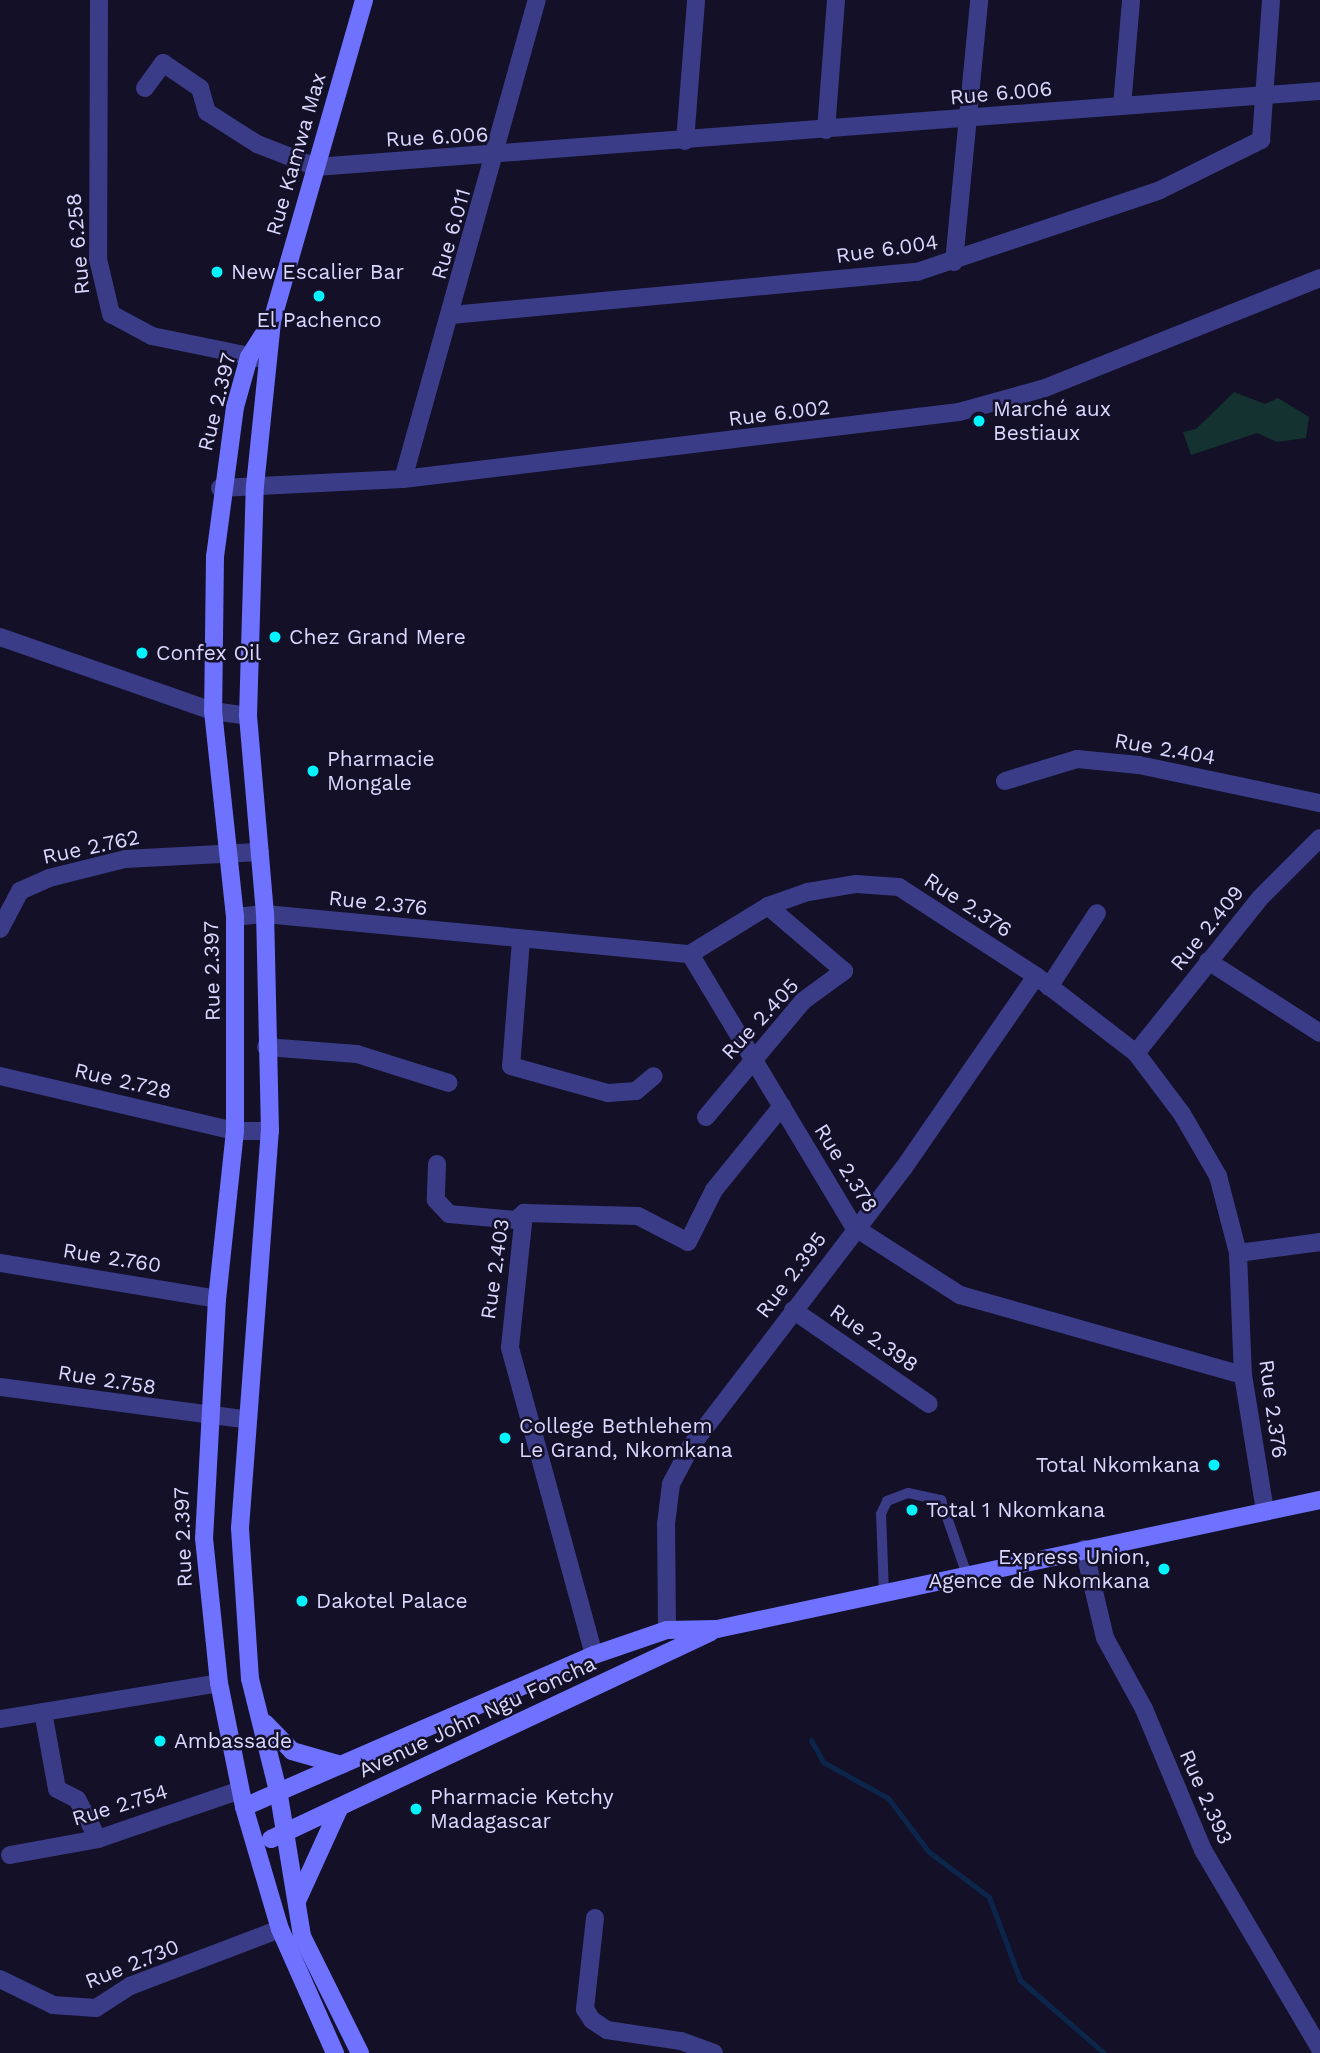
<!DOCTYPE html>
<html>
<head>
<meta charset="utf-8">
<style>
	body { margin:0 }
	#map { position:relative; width:1320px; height:2053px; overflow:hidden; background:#131028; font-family:"Work Sans",sans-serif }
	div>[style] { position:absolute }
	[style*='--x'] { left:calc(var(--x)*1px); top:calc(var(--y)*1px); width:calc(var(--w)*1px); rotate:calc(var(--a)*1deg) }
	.green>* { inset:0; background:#133230 }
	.stream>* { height:5px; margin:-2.5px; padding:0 2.5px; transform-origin:2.5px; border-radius:2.5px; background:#0c264b }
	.service>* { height:10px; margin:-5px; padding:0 5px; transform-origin:5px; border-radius:5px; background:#3b3c87 }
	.minor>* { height:18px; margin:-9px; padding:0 9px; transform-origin:9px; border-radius:9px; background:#3b3c87 }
	.secondary>* { height:18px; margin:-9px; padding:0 9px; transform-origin:9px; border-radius:9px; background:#6e72ff }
	.dots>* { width:19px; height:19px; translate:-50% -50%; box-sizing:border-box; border:4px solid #131028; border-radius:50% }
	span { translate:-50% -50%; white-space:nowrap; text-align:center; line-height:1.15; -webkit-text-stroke:5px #131028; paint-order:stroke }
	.street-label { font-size:21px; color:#dad7ff }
	.poi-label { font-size:21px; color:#dad7ff }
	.left { translate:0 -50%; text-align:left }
	.right { translate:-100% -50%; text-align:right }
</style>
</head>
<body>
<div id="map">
	<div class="green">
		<div style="clip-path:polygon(1234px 392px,1265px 404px,1278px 398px,1309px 417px,1306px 438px,1277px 442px,1257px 433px,1191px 455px,1183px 432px,1196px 429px)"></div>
	</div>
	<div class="stream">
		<div style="--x:811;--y:1740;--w:25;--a:61"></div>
		<div style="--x:823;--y:1762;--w:74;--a:29"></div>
		<div style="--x:888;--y:1798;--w:68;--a:52.8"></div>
		<div style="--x:929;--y:1852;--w:75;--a:36.9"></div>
		<div style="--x:989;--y:1897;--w:89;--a:69.5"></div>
		<div style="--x:1020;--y:1980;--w:111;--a:41"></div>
	</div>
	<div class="service">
		<div style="--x:884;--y:1594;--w:80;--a:-92.1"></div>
		<div style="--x:881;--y:1514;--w:14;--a:-65"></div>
		<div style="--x:887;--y:1501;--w:22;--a:-21"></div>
		<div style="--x:908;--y:1493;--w:34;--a:12"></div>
		<div style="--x:941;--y:1500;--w:79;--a:70.9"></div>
	</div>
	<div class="minor">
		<div style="--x:99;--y:0;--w:259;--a:90.2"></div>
		<div style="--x:98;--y:259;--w:57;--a:76.7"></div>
		<div style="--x:111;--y:314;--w:47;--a:28.2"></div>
		<div style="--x:152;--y:336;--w:114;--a:11.6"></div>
		<div style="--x:145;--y:88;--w:31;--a:-54"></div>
		<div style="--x:163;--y:63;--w:45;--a:34"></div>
		<div style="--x:200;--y:88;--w:25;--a:74"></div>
		<div style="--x:207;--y:112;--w:59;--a:32.6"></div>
		<div style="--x:257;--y:144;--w:63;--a:21.3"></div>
		<div style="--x:316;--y:167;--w:1007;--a:-4.33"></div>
		<div style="--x:1122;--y:106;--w:106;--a:-85.1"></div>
		<div style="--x:826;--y:130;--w:130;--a:-85.6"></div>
		<div style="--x:685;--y:141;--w:141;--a:-85.5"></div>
		<div style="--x:954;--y:262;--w:263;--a:-84.5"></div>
		<div style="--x:451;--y:315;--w:468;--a:-5.3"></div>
		<div style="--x:917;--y:272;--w:256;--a:-18.6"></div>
		<div style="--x:1160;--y:190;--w:113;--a:-26.3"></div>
		<div style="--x:1261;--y:140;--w:140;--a:-85.9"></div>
		<div style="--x:403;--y:479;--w:497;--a:-74.4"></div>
		<div style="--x:220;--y:488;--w:183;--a:-2.8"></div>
		<div style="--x:403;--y:479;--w:560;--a:-6.87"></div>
		<div style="--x:959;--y:412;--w:89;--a:-15.6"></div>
		<div style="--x:1045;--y:388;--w:296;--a:-21.8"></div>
		<div style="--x:0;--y:637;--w:225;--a:19.2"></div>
		<div style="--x:213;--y:711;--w:35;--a:8"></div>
		<div style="--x:1005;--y:781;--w:75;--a:-17"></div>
		<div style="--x:1077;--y:759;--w:62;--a:5.5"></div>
		<div style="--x:1139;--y:765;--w:185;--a:11.9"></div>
		<div style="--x:235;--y:917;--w:30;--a:-6"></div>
		<div style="--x:265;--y:914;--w:427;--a:5.4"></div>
		<div style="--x:690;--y:954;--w:92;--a:-31.6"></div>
		<div style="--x:768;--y:906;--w:42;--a:-19.3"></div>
		<div style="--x:808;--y:892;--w:49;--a:-9.5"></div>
		<div style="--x:856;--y:884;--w:43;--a:4"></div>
		<div style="--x:899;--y:887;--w:163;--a:33"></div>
		<div style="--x:1036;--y:976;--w:126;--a:37.6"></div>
		<div style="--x:1136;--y:1053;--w:76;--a:53"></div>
		<div style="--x:1182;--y:1114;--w:72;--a:59.9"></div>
		<div style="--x:1218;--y:1176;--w:80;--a:75.4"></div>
		<div style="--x:1238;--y:1253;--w:122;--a:87.7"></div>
		<div style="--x:1243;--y:1375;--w:138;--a:80.8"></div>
		<div style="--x:0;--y:929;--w:43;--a:-62.2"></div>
		<div style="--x:20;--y:891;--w:32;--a:-24"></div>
		<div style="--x:49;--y:878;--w:78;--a:-14"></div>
		<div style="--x:125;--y:859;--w:135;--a:-3"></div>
		<div style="--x:521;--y:940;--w:126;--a:94.5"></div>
		<div style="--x:511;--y:1066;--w:101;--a:15.6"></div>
		<div style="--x:608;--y:1093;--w:28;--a:-4"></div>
		<div style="--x:636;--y:1091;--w:23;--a:-40"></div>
		<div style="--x:690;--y:954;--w:318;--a:59"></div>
		<div style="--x:854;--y:1227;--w:126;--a:32.7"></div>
		<div style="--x:960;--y:1295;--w:294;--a:15.8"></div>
		<div style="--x:1208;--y:961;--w:133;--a:32.7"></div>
		<div style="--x:1049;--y:987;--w:88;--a:-57"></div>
		<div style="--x:266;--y:1047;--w:91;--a:4.4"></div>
		<div style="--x:357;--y:1054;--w:96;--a:17.5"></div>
		<div style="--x:1136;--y:1053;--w:198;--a:-51.3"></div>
		<div style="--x:1260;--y:898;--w:85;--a:-45"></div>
		<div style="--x:0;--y:1076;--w:241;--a:13.2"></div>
		<div style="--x:235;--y:1131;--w:35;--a:0"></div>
		<div style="--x:706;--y:1117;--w:151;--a:-50.1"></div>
		<div style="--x:803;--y:1001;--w:51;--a:-36.2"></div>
		<div style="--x:844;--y:971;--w:100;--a:-139.5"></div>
		<div style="--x:437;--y:1164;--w:36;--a:92"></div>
		<div style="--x:436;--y:1200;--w:19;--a:47"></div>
		<div style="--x:449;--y:1214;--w:67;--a:5.1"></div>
		<div style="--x:516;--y:1220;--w:11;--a:-41"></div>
		<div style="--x:1238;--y:1253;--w:83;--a:-7.6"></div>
		<div style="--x:0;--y:1263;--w:220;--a:9.4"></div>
		<div style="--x:793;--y:1310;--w:165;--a:34.7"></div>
		<div style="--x:0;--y:1387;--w:245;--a:7.5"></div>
		<div style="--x:1084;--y:1549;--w:91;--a:76.7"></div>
		<div style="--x:1105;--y:1638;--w:81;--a:61.2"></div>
		<div style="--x:1144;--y:1709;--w:153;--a:67.3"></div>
		<div style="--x:1203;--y:1850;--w:231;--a:59.5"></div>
		<div style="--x:667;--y:1630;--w:106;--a:-90.5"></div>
		<div style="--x:666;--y:1524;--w:40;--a:-82.9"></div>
		<div style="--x:671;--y:1484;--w:43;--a:-62.2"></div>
		<div style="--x:691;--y:1446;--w:349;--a:-52.6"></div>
		<div style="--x:903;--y:1169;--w:234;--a:-55.4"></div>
		<div style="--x:594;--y:1655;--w:319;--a:-105.3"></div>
		<div style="--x:510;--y:1347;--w:135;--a:-84"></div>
		<div style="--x:524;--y:1213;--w:114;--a:1.5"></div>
		<div style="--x:638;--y:1216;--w:56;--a:27.5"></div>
		<div style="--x:688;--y:1242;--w:58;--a:-63.4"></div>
		<div style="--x:714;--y:1190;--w:108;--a:-51"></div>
		<div style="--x:43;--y:1712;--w:78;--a:79.7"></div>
		<div style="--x:57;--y:1789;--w:22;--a:27"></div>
		<div style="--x:77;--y:1799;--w:45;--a:62.3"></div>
		<div style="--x:0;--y:1719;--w:222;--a:-9.3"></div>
		<div style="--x:10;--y:1855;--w:89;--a:-10.3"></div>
		<div style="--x:98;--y:1839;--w:150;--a:-19"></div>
		<div style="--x:595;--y:1918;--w:92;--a:96.3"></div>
		<div style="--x:585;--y:2009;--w:13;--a:58"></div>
		<div style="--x:592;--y:2020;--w:18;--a:34"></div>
		<div style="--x:607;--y:2030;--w:75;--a:8.5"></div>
		<div style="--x:681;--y:2041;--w:35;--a:20"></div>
		<div style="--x:0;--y:1979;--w:59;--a:26.1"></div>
		<div style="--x:53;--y:2005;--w:43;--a:4"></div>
		<div style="--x:96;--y:2008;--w:40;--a:-32.9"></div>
		<div style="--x:130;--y:1986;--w:160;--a:-20.8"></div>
	</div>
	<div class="secondary">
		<div style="--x:272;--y:321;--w:43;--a:122.6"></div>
		<div style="--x:249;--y:357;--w:52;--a:105.6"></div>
		<div style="--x:235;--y:407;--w:150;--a:97.6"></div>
		<div style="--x:215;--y:556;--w:155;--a:90.7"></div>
		<div style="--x:213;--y:711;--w:207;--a:83.9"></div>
		<div style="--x:235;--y:917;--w:214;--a:90"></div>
		<div style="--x:235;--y:1131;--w:169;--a:96.1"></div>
		<div style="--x:217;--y:1299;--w:239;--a:93.1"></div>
		<div style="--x:204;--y:1538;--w:146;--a:84.1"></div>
		<div style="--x:219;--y:1683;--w:126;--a:78.6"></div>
		<div style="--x:244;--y:1807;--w:127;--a:73.6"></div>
		<div style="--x:280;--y:1929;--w:136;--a:66.1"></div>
		<div style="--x:265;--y:1723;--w:39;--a:46"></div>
		<div style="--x:292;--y:1751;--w:51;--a:15.9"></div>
		<div style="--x:244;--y:1807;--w:382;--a:-23.5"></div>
		<div style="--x:594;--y:1655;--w:77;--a:-18.9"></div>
		<div style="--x:667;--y:1630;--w:50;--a:-1.1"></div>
		<div style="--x:717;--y:1629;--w:617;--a:-12.08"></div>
		<div style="--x:271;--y:1839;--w:486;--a:-25.2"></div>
		<div style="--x:297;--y:1901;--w:101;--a:-65.5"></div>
		<div style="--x:360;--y:2053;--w:131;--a:-116.4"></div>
		<div style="--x:302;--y:1936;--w:143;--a:-99.3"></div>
		<div style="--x:279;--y:1795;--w:120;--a:-104"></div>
		<div style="--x:250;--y:1679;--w:151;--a:-93.8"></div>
		<div style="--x:240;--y:1528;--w:398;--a:-85.7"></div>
		<div style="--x:270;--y:1131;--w:217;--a:-91.3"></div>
		<div style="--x:265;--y:914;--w:199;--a:-94.9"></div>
		<div style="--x:248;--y:716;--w:230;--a:-88.3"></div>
		<div style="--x:255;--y:486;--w:166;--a:-84.1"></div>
		<div style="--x:272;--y:321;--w:334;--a:-74"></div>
	</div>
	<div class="dots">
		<div style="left:217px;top:272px;background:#03f3ff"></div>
		<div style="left:319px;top:296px;background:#03f3ff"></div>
		<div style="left:979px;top:421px;background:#03f3ff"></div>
		<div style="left:275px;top:637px;background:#03f3ff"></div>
		<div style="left:142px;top:653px;background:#03f3ff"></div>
		<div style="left:313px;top:771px;background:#03f3ff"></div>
		<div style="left:505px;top:1438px;background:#03f3ff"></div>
		<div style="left:1214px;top:1465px;background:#03f3ff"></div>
		<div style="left:912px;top:1510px;background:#03f3ff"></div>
		<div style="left:1164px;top:1569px;background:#03f3ff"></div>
		<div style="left:302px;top:1601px;background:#03f3ff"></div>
		<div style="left:160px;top:1741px;background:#03f3ff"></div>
		<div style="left:416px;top:1809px;background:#03f3ff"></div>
	</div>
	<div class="street-label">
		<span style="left:1001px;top:93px;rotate:-5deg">Rue 6.006</span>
		<span style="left:437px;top:137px;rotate:-3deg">Rue 6.006</span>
		<span style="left:296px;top:154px;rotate:-74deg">Rue Kamwa Max</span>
		<span style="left:451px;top:234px;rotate:-74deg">Rue 6.011</span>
		<span style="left:78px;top:244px;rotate:-95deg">Rue 6.258</span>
		<span style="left:887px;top:249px;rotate:-8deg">Rue 6.004</span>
		<span style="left:217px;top:402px;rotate:-76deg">Rue 2.397</span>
		<span style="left:779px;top:413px;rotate:-7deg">Rue 6.002</span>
		<span style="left:1165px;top:749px;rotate:10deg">Rue 2.404</span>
		<span style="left:91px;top:847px;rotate:-12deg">Rue 2.762</span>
		<span style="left:378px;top:903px;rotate:6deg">Rue 2.376</span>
		<span style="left:968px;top:905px;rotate:33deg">Rue 2.376</span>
		<span style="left:1207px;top:928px;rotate:-51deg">Rue 2.409</span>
		<span style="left:212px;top:971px;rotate:-91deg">Rue 2.397</span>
		<span style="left:760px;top:1019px;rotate:-47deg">Rue 2.405</span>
		<span style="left:123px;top:1081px;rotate:13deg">Rue 2.728</span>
		<span style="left:846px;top:1168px;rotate:58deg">Rue 2.378</span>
		<span style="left:112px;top:1258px;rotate:9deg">Rue 2.760</span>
		<span style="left:495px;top:1269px;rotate:-82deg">Rue 2.403</span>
		<span style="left:791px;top:1275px;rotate:-53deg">Rue 2.395</span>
		<span style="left:874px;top:1338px;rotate:35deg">Rue 2.398</span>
		<span style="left:107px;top:1380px;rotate:9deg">Rue 2.758</span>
		<span style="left:1273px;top:1409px;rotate:82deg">Rue 2.376</span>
		<span style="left:183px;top:1537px;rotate:-92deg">Rue 2.397</span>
		<span style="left:477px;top:1717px;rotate:-25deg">Avenue John Ngu Foncha</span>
		<span style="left:1206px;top:1797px;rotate:66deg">Rue 2.393</span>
		<span style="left:120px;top:1805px;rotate:-17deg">Rue 2.754</span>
		<span style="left:132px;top:1964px;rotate:-22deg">Rue 2.730</span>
	</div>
	<div class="poi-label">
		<span class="left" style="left:231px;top:272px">New Escalier Bar</span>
		<span style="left:319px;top:320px">El Pachenco</span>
		<span class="left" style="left:993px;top:421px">Marché aux<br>Bestiaux</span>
		<span class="left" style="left:289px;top:637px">Chez Grand Mere</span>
		<span class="left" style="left:156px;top:653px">Confex Oil</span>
		<span class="left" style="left:327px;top:771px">Pharmacie<br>Mongale</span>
		<span class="left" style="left:519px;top:1438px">College Bethlehem<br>Le Grand, Nkomkana</span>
		<span class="right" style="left:1200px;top:1465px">Total Nkomkana</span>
		<span class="left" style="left:926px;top:1510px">Total 1 Nkomkana</span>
		<span class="right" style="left:1150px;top:1569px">Express Union,<br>Agence de Nkomkana</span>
		<span class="left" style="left:316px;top:1601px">Dakotel Palace</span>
		<span class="left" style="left:174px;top:1741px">Ambassade</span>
		<span class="left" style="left:430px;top:1809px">Pharmacie Ketchy<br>Madagascar</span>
	</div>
</div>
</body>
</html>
